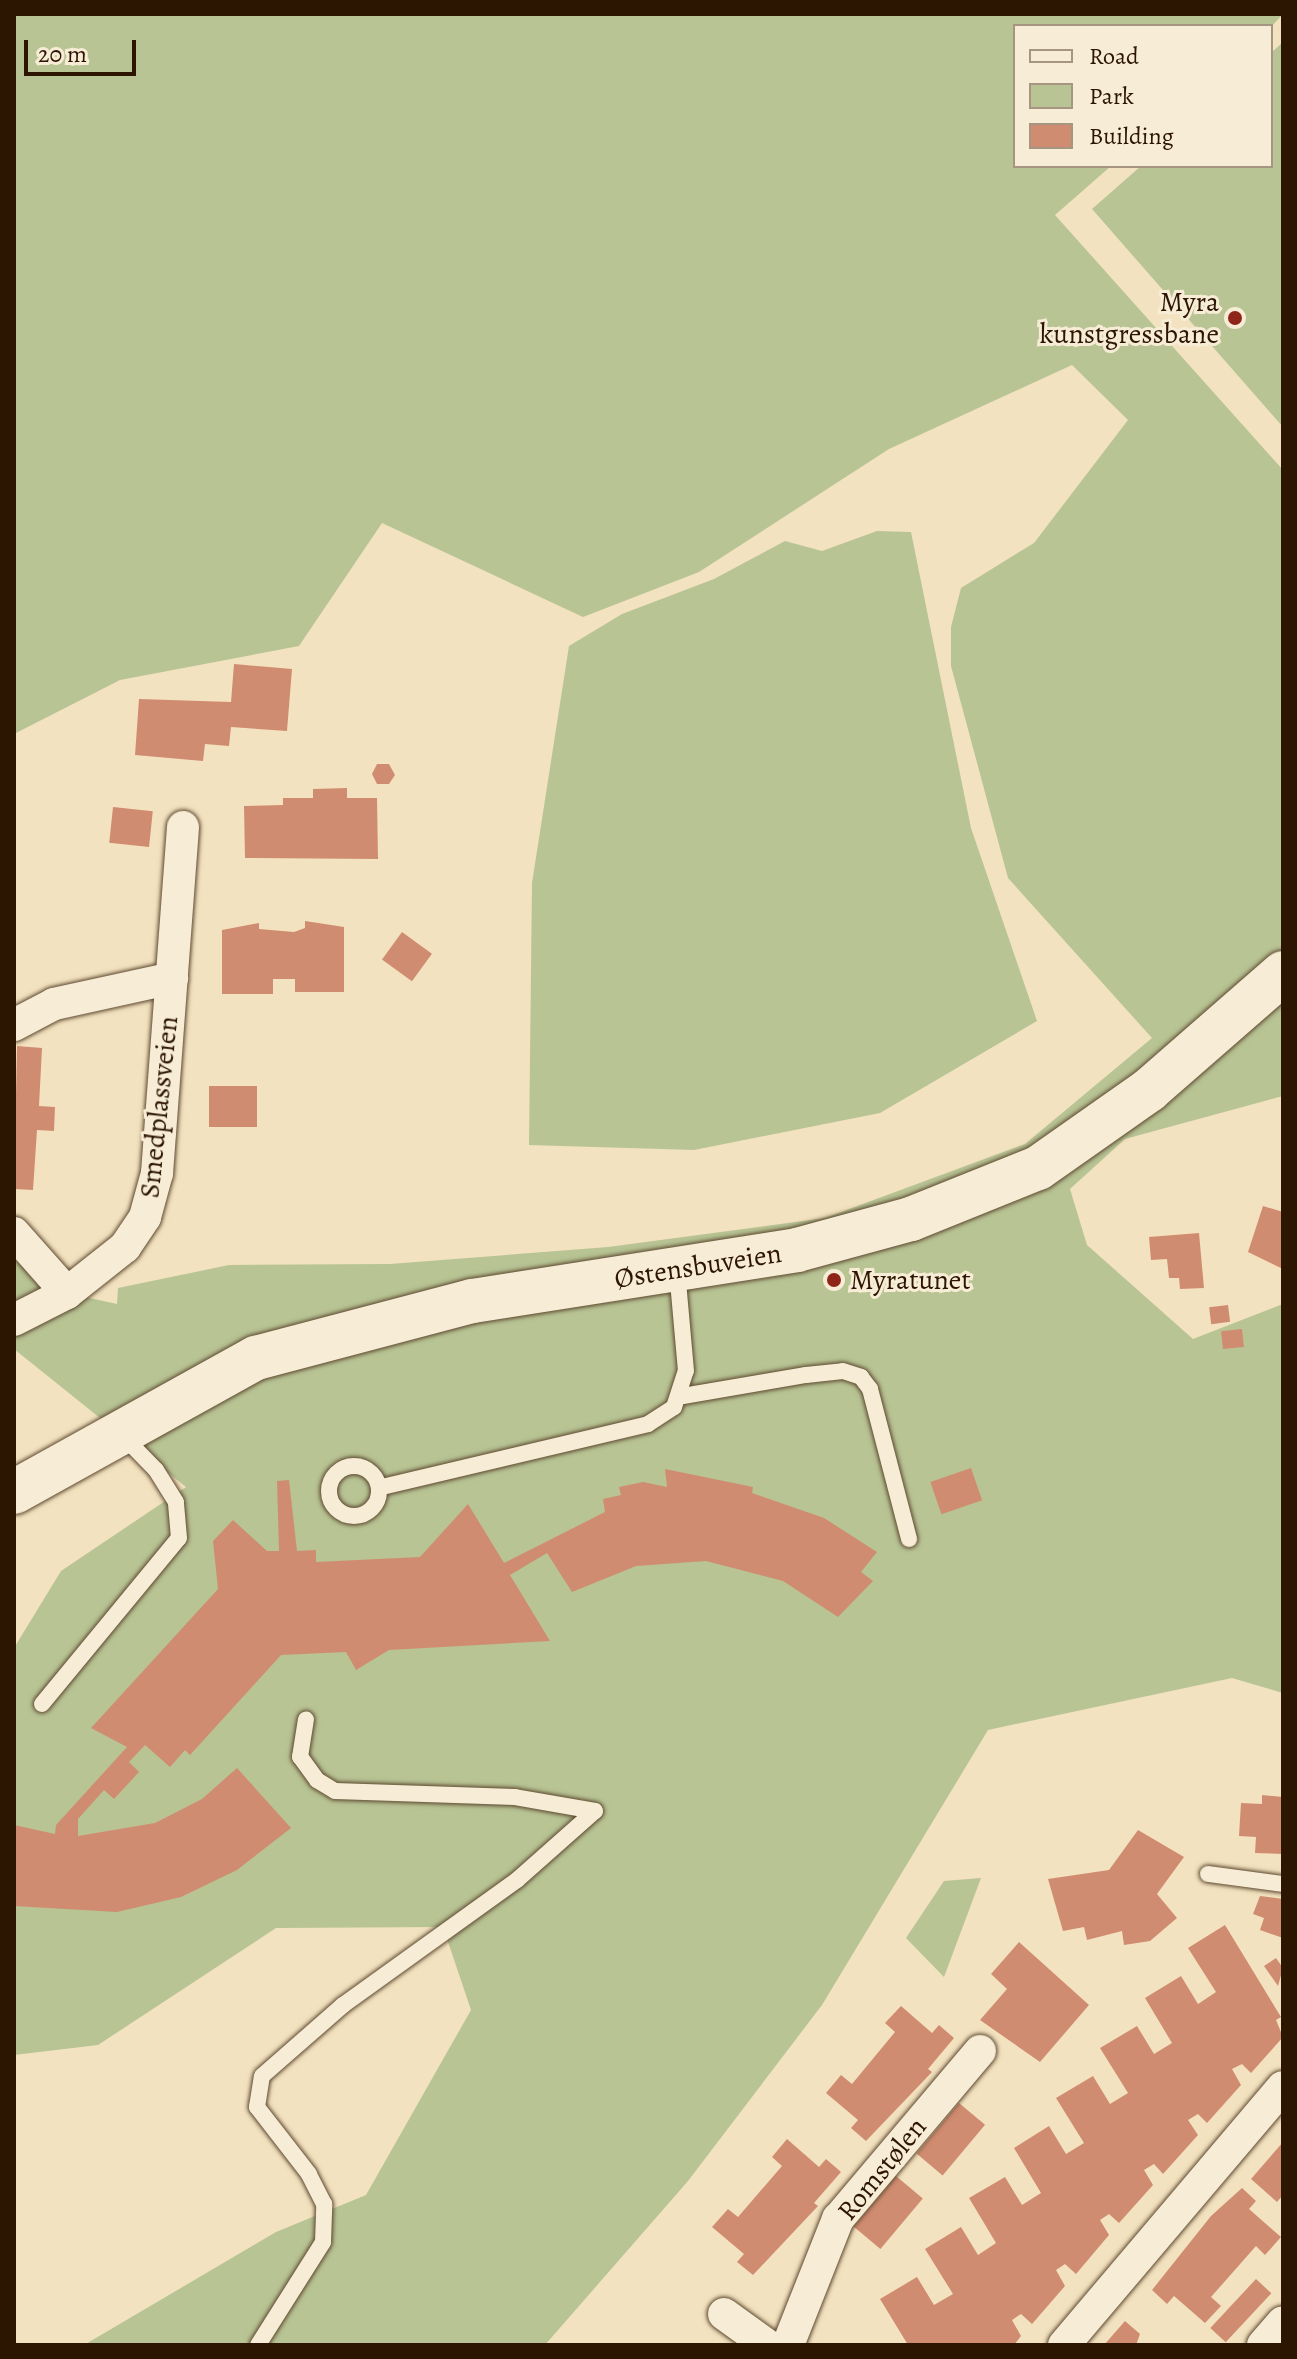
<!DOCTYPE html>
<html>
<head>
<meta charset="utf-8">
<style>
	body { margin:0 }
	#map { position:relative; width:1297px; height:2359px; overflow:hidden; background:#f3e2bf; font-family:Alegreya,serif }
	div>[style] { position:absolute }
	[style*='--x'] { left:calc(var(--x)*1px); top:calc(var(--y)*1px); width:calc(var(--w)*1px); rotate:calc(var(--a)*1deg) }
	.green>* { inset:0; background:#b8c494 }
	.building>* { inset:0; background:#d08c70; transform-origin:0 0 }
	.roads { filter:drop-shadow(0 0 2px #5e4931) drop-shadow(0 0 2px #5e4931) }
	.lane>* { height:16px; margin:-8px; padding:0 8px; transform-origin:8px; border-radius:8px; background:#f7ecd5 }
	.lane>.ring { margin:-8px; padding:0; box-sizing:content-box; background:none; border:16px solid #f7ecd5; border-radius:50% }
	.street>* { height:32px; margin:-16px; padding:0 16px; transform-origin:16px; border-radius:16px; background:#f7ecd5 }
	.secondary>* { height:44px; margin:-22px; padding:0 22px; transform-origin:22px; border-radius:22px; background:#f7ecd5 }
	.dots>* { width:22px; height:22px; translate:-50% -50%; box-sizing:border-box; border:4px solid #f7ecd5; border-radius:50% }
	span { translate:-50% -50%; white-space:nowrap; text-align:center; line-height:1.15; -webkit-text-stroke:6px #f7ecd5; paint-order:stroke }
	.poi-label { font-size:28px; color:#2c1602 }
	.right { translate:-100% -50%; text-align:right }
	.left { translate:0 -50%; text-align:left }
	.street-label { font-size:28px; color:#2c1602 }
	.frame { position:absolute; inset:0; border:16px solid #2c1602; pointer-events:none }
	.legend { position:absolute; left:1013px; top:24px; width:260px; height:144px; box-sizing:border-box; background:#f7ecd5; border:2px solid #a69681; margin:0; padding:10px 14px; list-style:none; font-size:24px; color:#2c1602 }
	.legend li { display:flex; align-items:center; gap:16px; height:40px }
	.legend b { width:40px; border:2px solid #a69681 }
	.scale { position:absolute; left:24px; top:40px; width:112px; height:36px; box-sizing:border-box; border:4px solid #2c1602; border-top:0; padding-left:10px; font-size:24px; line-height:28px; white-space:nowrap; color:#2c1602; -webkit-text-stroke:6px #f7ecd5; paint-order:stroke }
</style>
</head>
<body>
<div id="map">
	<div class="green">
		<div style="clip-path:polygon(14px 14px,1283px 14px,1271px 27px,1015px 26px,1015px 166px,1111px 166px,1055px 215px,1283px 470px,1283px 1096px,1125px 1139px,1070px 1189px,1087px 1245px,1193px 1339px,1283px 1304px,1283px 1693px,1232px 1678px,988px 1730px,822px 2005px,688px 2181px,545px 2345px,84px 2345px,276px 2232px,366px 2195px,471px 2010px,443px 1927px,276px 1928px,98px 2045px,14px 2055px,14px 1648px,61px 1571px,186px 1487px,14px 1349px,14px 1260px,67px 1293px,117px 1304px,118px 1288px,229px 1265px,390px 1264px,608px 1247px,825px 1218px,1025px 1144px,1152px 1038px,1008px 878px,951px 666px,951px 627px,961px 588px,1034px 543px,1128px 420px,1072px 365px,889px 449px,699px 572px,583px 617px,382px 523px,299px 646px,120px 680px,14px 734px)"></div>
		<div style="clip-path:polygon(1283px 42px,1283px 427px,1092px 209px,1141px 166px,1271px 166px,1271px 53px)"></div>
		<div style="clip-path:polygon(877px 531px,911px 532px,971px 828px,1037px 1021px,880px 1113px,694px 1150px,529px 1145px,532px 883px,569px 646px,622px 614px,714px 579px,785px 541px,822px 551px)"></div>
		<div style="clip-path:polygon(981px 1878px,944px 1977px,906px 1938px,944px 1881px)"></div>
	</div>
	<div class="building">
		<div style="clip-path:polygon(234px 664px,292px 669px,287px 731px,231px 727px,229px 746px,205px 744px,203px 761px,135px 755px,139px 699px,231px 702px)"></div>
		<div style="clip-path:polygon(377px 764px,389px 764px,395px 775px,389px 784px,377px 784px,372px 774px)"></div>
		<div style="clip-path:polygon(347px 788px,347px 798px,377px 798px,378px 859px,245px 858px,244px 806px,283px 805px,283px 798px,313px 798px,313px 789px)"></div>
		<div style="left:113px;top:807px;width:40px;height:36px;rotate:6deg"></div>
		<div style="clip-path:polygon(305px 921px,344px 927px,344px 992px,295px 992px,295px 979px,273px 979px,273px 994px,222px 994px,222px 930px,259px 923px,259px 929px,294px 932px,305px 928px)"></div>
		<div style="left:402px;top:932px;width:37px;height:34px;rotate:36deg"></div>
		<div style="clip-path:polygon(17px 1046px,42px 1048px,39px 1106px,55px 1107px,54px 1131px,37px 1130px,33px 1190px,14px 1189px)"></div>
		<div style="left:257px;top:1086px;width:41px;height:48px;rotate:90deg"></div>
		<div style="clip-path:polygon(1263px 1206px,1283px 1212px,1283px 1269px,1248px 1252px)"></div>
		<div style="clip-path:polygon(1199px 1233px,1204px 1288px,1180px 1289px,1179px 1278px,1169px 1278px,1167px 1259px,1151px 1260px,1149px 1237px)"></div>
		<div style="left:1228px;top:1305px;width:17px;height:19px;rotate:83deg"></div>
		<div style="left:1242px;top:1329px;width:18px;height:21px;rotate:84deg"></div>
		<div style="left:971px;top:1468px;width:34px;height:43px;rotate:71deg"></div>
		<div style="clip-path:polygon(665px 1469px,753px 1487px,752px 1493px,824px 1518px,877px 1552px,861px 1572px,873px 1581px,838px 1617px,783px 1581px,706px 1561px,636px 1566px,572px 1592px,547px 1553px,510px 1575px,550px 1641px,389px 1650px,356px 1670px,346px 1652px,281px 1655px,190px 1755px,185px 1750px,170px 1767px,145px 1745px,129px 1762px,139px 1772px,114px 1799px,104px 1790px,78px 1819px,78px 1836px,155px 1823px,202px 1799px,237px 1768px,291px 1828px,237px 1870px,181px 1897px,117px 1912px,14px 1906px,14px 1825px,55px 1834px,56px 1825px,127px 1747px,91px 1728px,218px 1589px,213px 1541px,233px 1520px,267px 1551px,279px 1551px,277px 1481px,289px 1480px,297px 1551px,316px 1550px,316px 1562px,420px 1557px,468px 1504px,504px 1563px,605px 1512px,603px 1499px,621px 1495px,619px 1487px,643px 1482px,667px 1487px)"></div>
		<div style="clip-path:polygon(1262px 1795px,1283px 1797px,1283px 1854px,1255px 1853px,1256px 1837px,1239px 1836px,1241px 1803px,1262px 1804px)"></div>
		<div style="clip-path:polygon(1138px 1830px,1184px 1857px,1157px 1894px,1177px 1918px,1150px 1941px,1124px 1945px,1122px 1931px,1087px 1940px,1084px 1927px,1063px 1931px,1048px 1879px,1109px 1870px)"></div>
		<div style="clip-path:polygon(1260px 1896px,1283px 1899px,1283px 1938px,1260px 1930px,1264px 1918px,1253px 1914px)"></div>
		<div style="clip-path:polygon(1225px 1925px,1281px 2017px,1276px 2020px,1283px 2037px,1251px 2073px,1242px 2064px,1232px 2069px,1241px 2085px,1207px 2123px,1198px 2114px,1188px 2120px,1198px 2135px,1163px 2174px,1154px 2164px,1144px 2170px,1153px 2185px,1119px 2223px,1109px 2214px,1100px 2220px,1109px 2235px,1076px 2274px,1065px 2264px,1056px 2270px,1065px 2286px,1032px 2324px,1021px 2314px,1012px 2320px,1021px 2336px,1014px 2345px,908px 2345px,880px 2299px,917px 2277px,934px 2305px,953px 2294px,925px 2249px,961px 2227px,978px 2255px,996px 2243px,969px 2198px,1005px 2177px,1022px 2205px,1041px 2193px,1014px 2148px,1049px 2126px,1066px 2154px,1084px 2143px,1056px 2098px,1093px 2076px,1110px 2104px,1128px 2093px,1100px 2048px,1137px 2026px,1154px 2054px,1172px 2043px,1145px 1998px,1181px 1976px,1198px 2004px,1216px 1992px,1188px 1948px)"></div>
		<div style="clip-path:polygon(1019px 1942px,1089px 2005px,1040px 2062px,980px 2020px,1007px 1989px,991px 1974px)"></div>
		<div style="clip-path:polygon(1276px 1958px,1283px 1968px,1278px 1986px,1264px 1966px)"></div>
		<div style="clip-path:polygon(901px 2006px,932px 2033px,939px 2025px,954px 2038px,928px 2069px,932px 2072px,866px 2141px,851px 2128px,858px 2120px,826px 2093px,841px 2075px,852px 2084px,895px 2032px,885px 2023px)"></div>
		<div style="left:959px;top:2103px;width:34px;height:66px;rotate:40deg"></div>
		<div style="clip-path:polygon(787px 2139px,819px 2167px,826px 2159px,841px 2172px,814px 2203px,818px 2206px,753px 2275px,737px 2262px,744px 2254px,712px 2227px,728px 2209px,738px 2217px,782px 2166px,772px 2157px)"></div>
		<div style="clip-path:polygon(1283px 2142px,1283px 2195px,1277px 2202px,1251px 2179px)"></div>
		<div style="left:896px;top:2176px;width:35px;height:66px;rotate:40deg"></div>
		<div style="clip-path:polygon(1242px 2188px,1256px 2201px,1249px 2209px,1281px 2237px,1265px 2255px,1256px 2246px,1211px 2297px,1221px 2306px,1205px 2323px,1174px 2296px,1167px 2304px,1152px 2290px,1211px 2216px)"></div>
		<div style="left:1256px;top:2279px;width:21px;height:67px;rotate:43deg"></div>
		<div style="clip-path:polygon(1125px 2321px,1140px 2334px,1136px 2345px,1104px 2345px)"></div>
	</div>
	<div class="roads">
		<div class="lane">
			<div style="--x:683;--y:1396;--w:125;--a:-9.7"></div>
			<div style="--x:806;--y:1375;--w:37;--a:-6"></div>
			<div style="--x:843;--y:1371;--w:19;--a:18"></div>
			<div style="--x:861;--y:1377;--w:15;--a:53"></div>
			<div style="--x:870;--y:1389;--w:155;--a:75.4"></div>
			<div class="ring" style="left:329px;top:1466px;width:34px;height:34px"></div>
			<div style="--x:382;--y:1487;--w:273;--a:-13.3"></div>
			<div style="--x:648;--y:1424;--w:31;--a:-33"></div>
			<div style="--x:674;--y:1407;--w:38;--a:-72"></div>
			<div style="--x:686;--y:1371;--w:101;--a:-95.1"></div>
			<div style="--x:42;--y:1704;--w:215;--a:-50.5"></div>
			<div style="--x:179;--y:1538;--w:36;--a:-95"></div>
			<div style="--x:176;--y:1502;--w:38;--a:-122"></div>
			<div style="--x:156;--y:1470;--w:49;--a:-134.2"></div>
			<div style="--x:1208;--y:1874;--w:76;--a:7.6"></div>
			<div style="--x:258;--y:2345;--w:122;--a:-57.7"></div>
			<div style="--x:323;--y:2242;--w:38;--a:-88"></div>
			<div style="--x:324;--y:2204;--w:34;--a:-117"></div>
			<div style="--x:309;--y:2174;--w:85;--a:-127.8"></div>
			<div style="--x:257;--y:2107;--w:31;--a:-81"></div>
			<div style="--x:262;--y:2076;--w:108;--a:-41.2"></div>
			<div style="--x:343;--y:2005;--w:214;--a:-35.7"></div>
			<div style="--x:517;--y:1880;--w:104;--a:-41.5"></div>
			<div style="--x:595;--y:1811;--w:81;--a:-170.1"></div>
			<div style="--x:515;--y:1797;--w:180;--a:-178.1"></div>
			<div style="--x:335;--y:1791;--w:21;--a:-149"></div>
			<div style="--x:317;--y:1780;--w:29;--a:-126"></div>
			<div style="--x:300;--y:1757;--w:38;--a:-81"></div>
		</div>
		<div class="street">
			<div style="--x:14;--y:1025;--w:45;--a:-27.7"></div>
			<div style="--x:54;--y:1004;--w:121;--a:-12.4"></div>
			<div style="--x:14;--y:1233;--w:80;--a:48.5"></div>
			<div style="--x:14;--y:1320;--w:59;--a:-27"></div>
			<div style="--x:67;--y:1293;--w:74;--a:-38.4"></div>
			<div style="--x:125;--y:1247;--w:36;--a:-56"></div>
			<div style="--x:145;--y:1217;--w:46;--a:-74.7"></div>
			<div style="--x:157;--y:1173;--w:347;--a:-85.7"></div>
			<div style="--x:724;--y:2314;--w:53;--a:35.8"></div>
			<div style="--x:788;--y:2345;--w:136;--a:-68.4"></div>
			<div style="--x:838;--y:2219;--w:220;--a:-49.8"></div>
			<div style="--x:1064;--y:2345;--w:338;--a:-49.7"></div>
			<div style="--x:1263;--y:2345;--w:30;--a:-49"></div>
		</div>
		<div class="secondary">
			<div style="--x:14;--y:1492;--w:277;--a:-29"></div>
			<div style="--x:256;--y:1358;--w:223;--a:-14.8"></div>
			<div style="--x:472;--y:1301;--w:329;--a:-8.9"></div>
			<div style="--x:797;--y:1250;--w:118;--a:-15.2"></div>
			<div style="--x:911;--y:1219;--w:137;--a:-21.9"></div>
			<div style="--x:1038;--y:1168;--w:136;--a:-35.1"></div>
			<div style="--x:1149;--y:1090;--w:178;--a:-41.1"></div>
		</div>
	</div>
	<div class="dots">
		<div style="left:1235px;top:318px;background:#8f2418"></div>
		<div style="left:834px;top:1280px;background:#8f2418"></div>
	</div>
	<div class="poi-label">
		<span class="right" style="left:1219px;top:318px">Myra<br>kunstgressbane</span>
		<span class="left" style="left:850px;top:1280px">Myratunet</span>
	</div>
	<div class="street-label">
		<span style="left:159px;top:1107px;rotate:-84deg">Smedplassveien</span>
		<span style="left:698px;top:1266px;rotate:-9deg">Østensbuveien</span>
		<span style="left:882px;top:2169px;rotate:-51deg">Romstølen</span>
	</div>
	<div class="frame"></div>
	<ul class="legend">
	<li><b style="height:10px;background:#f7ecd5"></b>Road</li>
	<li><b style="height:22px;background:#b8c494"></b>Park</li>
	<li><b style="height:22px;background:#d08c70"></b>Building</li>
	</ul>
	<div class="scale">20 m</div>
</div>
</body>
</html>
